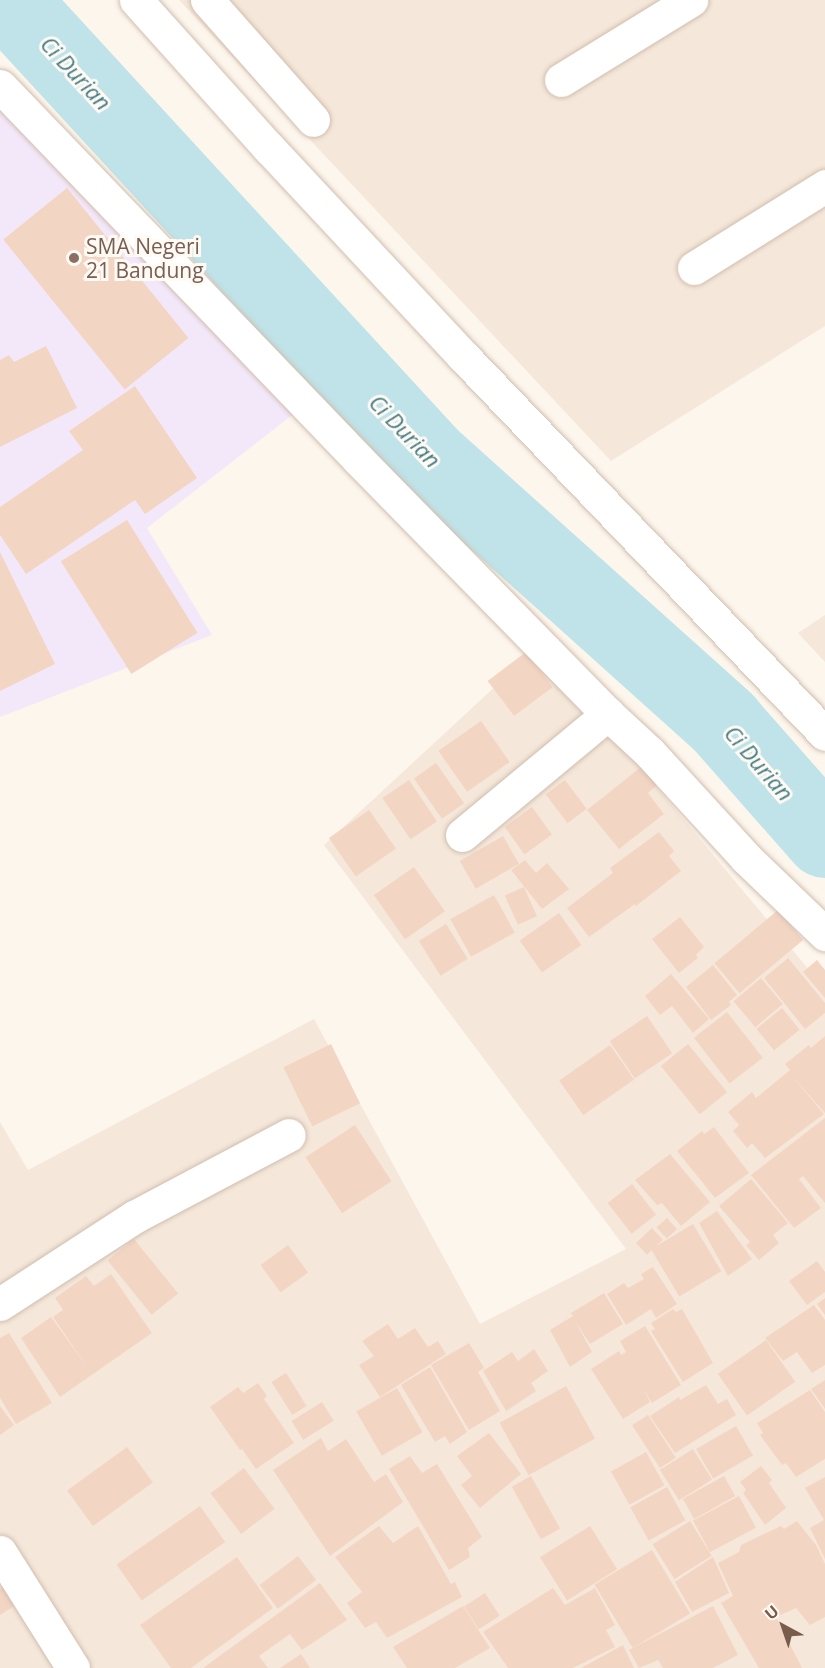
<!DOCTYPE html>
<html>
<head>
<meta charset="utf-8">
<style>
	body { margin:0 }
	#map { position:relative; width:825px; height:1668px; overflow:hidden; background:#fdf6ec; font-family:"Open Sans",sans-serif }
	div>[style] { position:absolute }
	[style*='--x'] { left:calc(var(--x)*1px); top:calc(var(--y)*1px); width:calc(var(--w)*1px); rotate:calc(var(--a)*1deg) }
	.residential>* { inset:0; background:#f5e8da }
	.education>* { inset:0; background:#f3e8fa }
	.river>* { height:80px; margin:-40px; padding:0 40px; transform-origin:40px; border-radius:40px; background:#bfe3e8 }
	.building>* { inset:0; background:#f3d5c3; transform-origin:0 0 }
	.roads { filter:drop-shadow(0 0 2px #d1beb0) drop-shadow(0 0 2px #d1beb0) }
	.street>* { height:33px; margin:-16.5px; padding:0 16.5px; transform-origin:16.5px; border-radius:16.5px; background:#fff }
	.dots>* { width:16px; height:16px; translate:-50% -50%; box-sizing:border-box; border:3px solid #fffaf3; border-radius:50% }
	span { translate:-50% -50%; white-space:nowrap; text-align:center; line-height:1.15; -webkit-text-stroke:6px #fffaf3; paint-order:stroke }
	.education-label { font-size:21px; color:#785e54 }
	.left { translate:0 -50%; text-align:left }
	.water-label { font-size:22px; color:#437c86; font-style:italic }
	.north { position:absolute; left:753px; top:1596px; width:60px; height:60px; -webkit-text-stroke:4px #fffaf3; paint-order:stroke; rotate:320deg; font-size:16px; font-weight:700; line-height:24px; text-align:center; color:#7a5c4d }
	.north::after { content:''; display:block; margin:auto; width:21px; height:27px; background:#7a5c4d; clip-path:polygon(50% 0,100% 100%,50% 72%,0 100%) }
</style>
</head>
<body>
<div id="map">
	<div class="residential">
		<div style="clip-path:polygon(179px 0,825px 0,825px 326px,611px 461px)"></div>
		<div style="clip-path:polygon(825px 615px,825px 662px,798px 633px)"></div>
		<div style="clip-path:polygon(539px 646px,825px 989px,825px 1668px,0 1668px,0 1122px,28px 1170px,314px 1019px,480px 1324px,626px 1249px,324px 845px)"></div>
	</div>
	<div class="education">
		<div style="clip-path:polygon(0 103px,296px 412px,147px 528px,212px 635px,0 717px)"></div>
	</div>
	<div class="river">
		<div style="--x:8;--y:0;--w:622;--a:47.41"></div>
		<div style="--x:429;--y:458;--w:397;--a:41.9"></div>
		<div style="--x:724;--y:723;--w:153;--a:48.7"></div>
	</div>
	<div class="building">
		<div style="left:67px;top:188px;width:193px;height:82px;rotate:51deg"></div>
		<div style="clip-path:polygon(46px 346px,77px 408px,0 447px,0 360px,9px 355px,14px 362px)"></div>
		<div style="clip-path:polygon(135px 386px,197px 478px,145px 514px,135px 500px,26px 574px,0 535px,0 507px,83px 450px,69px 431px)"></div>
		<div style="left:127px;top:520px;width:133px;height:78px;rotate:58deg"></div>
		<div style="clip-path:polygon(0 552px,55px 664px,0 691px)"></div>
		<div style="left:526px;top:652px;width:44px;height:48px;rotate:53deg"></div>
		<div style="left:481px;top:721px;width:50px;height:52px;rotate:55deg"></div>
		<div style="left:436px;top:763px;width:49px;height:27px;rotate:55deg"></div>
		<div style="clip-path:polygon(641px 767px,657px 785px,648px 793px,664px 814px,619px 849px,587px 810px)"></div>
		<div style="left:409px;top:780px;width:50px;height:32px;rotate:56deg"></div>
		<div style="left:565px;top:780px;width:36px;height:24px;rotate:53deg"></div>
		<div style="left:532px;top:807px;width:34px;height:34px;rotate:54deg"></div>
		<div style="left:369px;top:810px;width:47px;height:49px;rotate:55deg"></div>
		<div style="clip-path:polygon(659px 832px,674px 851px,669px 856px,681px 871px,636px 906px,635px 904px,589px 937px,567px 908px,613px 873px,610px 868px)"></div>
		<div style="left:503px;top:836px;width:32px;height:50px;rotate:60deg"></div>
		<div style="clip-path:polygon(525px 860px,536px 873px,547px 863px,569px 889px,542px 909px,511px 870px)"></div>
		<div style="left:414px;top:867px;width:54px;height:49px;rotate:55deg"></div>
		<div style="left:524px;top:887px;width:32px;height:21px;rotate:66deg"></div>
		<div style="left:494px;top:895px;width:43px;height:50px;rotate:61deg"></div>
		<div style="left:778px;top:910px;width:39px;height:83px;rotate:50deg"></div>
		<div style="left:559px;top:913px;width:39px;height:48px;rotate:55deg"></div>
		<div style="clip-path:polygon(680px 917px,704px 947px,696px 955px,698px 958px,679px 973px,652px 939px)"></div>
		<div style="left:446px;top:924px;width:41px;height:32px;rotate:58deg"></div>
		<div style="clip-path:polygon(788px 958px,825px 1003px,825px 1013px,805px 1029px,764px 978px)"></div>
		<div style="clip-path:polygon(817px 960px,825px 970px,825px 998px,803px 972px)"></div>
		<div style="clip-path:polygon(713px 965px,737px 995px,729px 1002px,731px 1005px,711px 1020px,686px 987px)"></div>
		<div style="clip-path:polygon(671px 974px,709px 1019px,693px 1033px,672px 1006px,660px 1015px,645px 996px)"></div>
		<div style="left:761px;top:978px;width:34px;height:36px;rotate:50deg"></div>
		<div style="left:782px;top:1008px;width:28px;height:33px;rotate:51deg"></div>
		<div style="left:727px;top:1012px;width:58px;height:42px;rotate:52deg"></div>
		<div style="left:647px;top:1016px;width:45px;height:45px;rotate:56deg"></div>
		<div style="clip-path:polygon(825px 1036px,825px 1113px,791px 1075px,824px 1114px,765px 1158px,752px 1143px,747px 1148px,733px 1131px,739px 1125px,728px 1112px,752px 1092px,756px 1098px,790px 1070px,785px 1064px,809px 1045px,811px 1048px)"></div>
		<div style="left:331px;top:1044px;width:66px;height:53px;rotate:64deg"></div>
		<div style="left:688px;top:1044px;width:62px;height:35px;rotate:51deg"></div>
		<div style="left:610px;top:1045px;width:42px;height:62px;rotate:55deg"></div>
		<div style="clip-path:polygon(825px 1118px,825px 1203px,803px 1176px,799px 1179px,821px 1208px,794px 1228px,751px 1175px)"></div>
		<div style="left:355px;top:1125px;width:67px;height:59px;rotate:57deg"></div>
		<div style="clip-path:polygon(714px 1127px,749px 1173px,715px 1198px,677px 1151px,702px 1131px,704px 1134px)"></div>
		<div style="clip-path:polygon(670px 1154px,710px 1202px,681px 1226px,662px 1203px,657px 1205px,635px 1180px)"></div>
		<div style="clip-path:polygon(751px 1179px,788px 1223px,773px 1235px,779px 1243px,759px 1260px,746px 1245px,750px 1242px,719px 1206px)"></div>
		<div style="left:632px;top:1184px;width:39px;height:31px;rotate:52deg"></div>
		<div style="clip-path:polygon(717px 1211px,752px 1259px,728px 1276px,699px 1223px)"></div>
		<div style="left:667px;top:1218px;width:15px;height:14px;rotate:48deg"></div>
		<div style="left:693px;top:1224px;width:55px;height:49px;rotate:59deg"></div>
		<div style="left:652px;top:1228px;width:16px;height:22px;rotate:47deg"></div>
		<div style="left:134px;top:1239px;width:70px;height:34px;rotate:51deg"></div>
		<div style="left:288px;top:1245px;width:34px;height:34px;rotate:54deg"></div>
		<div style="clip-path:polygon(817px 1261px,825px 1272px,825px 1292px,807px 1305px,789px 1281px)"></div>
		<div style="clip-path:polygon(653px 1267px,677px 1304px,656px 1318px,651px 1309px,626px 1325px,607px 1294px,624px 1283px,628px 1288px,644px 1279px,641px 1274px)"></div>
		<div style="clip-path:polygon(111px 1274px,152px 1333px,60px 1397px,21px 1338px,51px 1317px,88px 1368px,53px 1317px,63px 1310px,55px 1298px,86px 1276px,94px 1286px)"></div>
		<div style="clip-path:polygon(604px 1293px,623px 1324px,590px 1344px,575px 1321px,592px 1352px,570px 1367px,550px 1330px,573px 1316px,571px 1313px)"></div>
		<div style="clip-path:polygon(825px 1298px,825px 1315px,817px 1304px)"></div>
		<div style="clip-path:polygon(814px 1305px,825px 1320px,825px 1365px,812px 1373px,797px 1352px,783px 1361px,765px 1338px)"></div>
		<div style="clip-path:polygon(673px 1309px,676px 1312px,682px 1309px,713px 1363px,683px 1382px,651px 1331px,655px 1329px,651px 1323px)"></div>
		<div style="clip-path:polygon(388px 1324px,398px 1339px,415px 1328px,428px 1347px,438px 1341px,446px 1354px,380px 1397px,359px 1365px,374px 1356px,362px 1341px)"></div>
		<div style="clip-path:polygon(645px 1326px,681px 1385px,652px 1403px,644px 1390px,650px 1402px,623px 1419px,591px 1369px,619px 1351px,621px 1355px,626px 1352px,620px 1341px)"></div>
		<div style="clip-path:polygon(9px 1333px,52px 1403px,16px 1424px,0 1398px,0 1338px)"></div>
		<div style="left:766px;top:1340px;width:51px;height:59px;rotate:55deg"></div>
		<div style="clip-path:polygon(469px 1343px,484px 1368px,478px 1372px,500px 1411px,469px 1430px,431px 1365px)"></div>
		<div style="clip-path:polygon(534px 1349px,548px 1371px,531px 1383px,536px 1391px,506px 1411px,483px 1371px,512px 1352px,518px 1361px)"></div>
		<div style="clip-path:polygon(430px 1367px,467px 1432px,450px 1444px,445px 1436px,435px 1442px,401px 1385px)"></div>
		<div style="left:286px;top:1373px;width:39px;height:17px;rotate:58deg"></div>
		<div style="clip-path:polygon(825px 1380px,825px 1409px,811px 1389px)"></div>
		<div style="clip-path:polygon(258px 1383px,267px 1396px,264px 1399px,294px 1443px,256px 1469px,242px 1449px,240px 1450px,210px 1407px,238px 1387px,243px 1393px)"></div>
		<div style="clip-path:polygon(706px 1385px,718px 1404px,727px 1399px,736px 1415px,675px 1453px,650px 1416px,679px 1397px,680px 1400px)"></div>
		<div style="left:566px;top:1386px;width:60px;height:76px;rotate:61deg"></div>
		<div style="left:397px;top:1388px;width:51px;height:47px;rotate:60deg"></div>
		<div style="clip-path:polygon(810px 1390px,825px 1412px,825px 1459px,796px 1477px,786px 1463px,782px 1465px,760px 1435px,763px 1433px,757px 1423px)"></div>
		<div style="left:322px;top:1402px;width:22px;height:36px;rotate:58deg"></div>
		<div style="clip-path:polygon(0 1406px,14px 1425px,0 1435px)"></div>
		<div style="left:648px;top:1415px;width:51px;height:19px;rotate:57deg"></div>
		<div style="left:736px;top:1426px;width:34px;height:46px;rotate:60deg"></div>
		<div style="clip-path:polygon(489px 1433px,521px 1474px,480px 1508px,461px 1485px,472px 1476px,457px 1456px)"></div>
		<div style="clip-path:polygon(321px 1438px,328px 1451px,346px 1439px,374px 1482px,386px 1474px,403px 1502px,330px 1556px,273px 1470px)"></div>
		<div style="left:127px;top:1447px;width:44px;height:74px;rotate:54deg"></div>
		<div style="left:693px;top:1449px;width:36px;height:39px;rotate:58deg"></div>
		<div style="left:646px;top:1452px;width:38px;height:40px;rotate:61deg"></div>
		<div style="clip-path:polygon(410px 1456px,422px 1473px,437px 1464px,482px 1537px,468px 1548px,470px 1557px,449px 1570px,389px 1469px)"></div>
		<div style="clip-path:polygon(761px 1466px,772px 1480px,769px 1483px,786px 1508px,765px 1525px,743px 1493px,746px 1490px,740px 1482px)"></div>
		<div style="left:244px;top:1468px;width:51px;height:42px;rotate:53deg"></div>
		<div style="left:531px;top:1476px;width:60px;height:22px;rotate:61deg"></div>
		<div style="left:724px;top:1476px;width:23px;height:47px;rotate:61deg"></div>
		<div style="clip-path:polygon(825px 1477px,825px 1559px,810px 1528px,824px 1520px,805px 1488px)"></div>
		<div style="left:667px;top:1487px;width:38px;height:42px;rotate:61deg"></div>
		<div style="left:739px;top:1496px;width:36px;height:52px;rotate:62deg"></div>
		<div style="left:200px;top:1506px;width:44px;height:102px;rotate:55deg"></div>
		<div style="left:690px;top:1521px;width:41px;height:44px;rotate:58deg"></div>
		<div style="clip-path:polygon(797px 1521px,816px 1545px,825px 1564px,825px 1617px,810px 1625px,796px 1608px,776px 1617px,802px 1668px,759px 1668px,721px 1603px,733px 1596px,718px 1563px,739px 1552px,741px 1545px,781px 1526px,784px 1529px)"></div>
		<div style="clip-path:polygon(379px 1526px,393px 1543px,418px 1526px,451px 1584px,455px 1582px,462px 1597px,387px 1638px,376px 1622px,365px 1628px,347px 1603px,362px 1592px,335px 1557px)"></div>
		<div style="left:590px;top:1526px;width:51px;height:59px;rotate:58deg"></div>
		<div style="left:652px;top:1550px;width:74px;height:67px;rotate:59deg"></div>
		<div style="left:298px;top:1556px;width:30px;height:48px;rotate:53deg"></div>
		<div style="clip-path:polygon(237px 1557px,273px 1608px,191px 1668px,171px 1668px,140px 1625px)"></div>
		<div style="clip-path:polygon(713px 1557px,729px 1593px,692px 1612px,675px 1582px)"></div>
		<div style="clip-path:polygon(320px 1583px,347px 1620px,302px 1650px,290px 1634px,259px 1656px,268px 1668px,203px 1668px)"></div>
		<div style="clip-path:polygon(5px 1586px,16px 1605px,0 1615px,0 1589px)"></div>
		<div style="clip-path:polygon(553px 1588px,565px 1605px,595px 1588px,615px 1625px,606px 1630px,615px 1647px,573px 1668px,508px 1668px,483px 1632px)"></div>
		<div style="left:485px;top:1593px;width:27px;height:25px;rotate:57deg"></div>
		<div style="clip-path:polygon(463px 1606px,490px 1648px,455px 1668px,407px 1668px,393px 1647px)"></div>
		<div style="clip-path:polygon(713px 1606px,738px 1655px,713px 1668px,663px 1668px,658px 1660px,639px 1668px,629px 1650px)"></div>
		<div style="clip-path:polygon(623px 1645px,634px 1668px,581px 1668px)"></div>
		<div style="clip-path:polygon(301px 1654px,310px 1668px,280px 1668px)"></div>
	</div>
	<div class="roads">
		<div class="street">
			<div style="--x:136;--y:0;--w:199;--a:48.1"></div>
			<div style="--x:269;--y:148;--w:284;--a:47"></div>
			<div style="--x:463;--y:356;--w:523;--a:46.24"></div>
			<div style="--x:207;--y:0;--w:160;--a:48.5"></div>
			<div style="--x:561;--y:80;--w:153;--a:-31.6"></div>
			<div style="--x:0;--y:86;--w:518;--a:46.17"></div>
			<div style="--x:359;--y:460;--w:356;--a:45.6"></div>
			<div style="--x:608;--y:714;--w:56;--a:42.8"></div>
			<div style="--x:649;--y:752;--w:144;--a:47.5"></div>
			<div style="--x:746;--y:858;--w:110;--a:43.9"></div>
			<div style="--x:694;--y:268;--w:155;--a:-32"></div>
			<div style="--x:462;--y:835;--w:190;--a:-39.7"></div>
			<div style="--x:0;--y:1304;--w:160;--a:-33"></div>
			<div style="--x:134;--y:1217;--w:175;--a:-27.9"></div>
			<div style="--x:0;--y:1552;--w:137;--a:57.8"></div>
		</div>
	</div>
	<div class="dots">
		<div style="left:74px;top:258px;background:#8d6e63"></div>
	</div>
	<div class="education-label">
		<span class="left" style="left:86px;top:258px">SMA Negeri<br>21 Bandung</span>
	</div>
	<div class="water-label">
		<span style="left:76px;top:73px;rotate:47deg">Ci Durian</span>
		<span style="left:405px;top:431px;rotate:46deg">Ci Durian</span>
		<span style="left:759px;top:763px;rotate:49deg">Ci Durian</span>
	</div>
	<div class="north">U</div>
</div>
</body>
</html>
